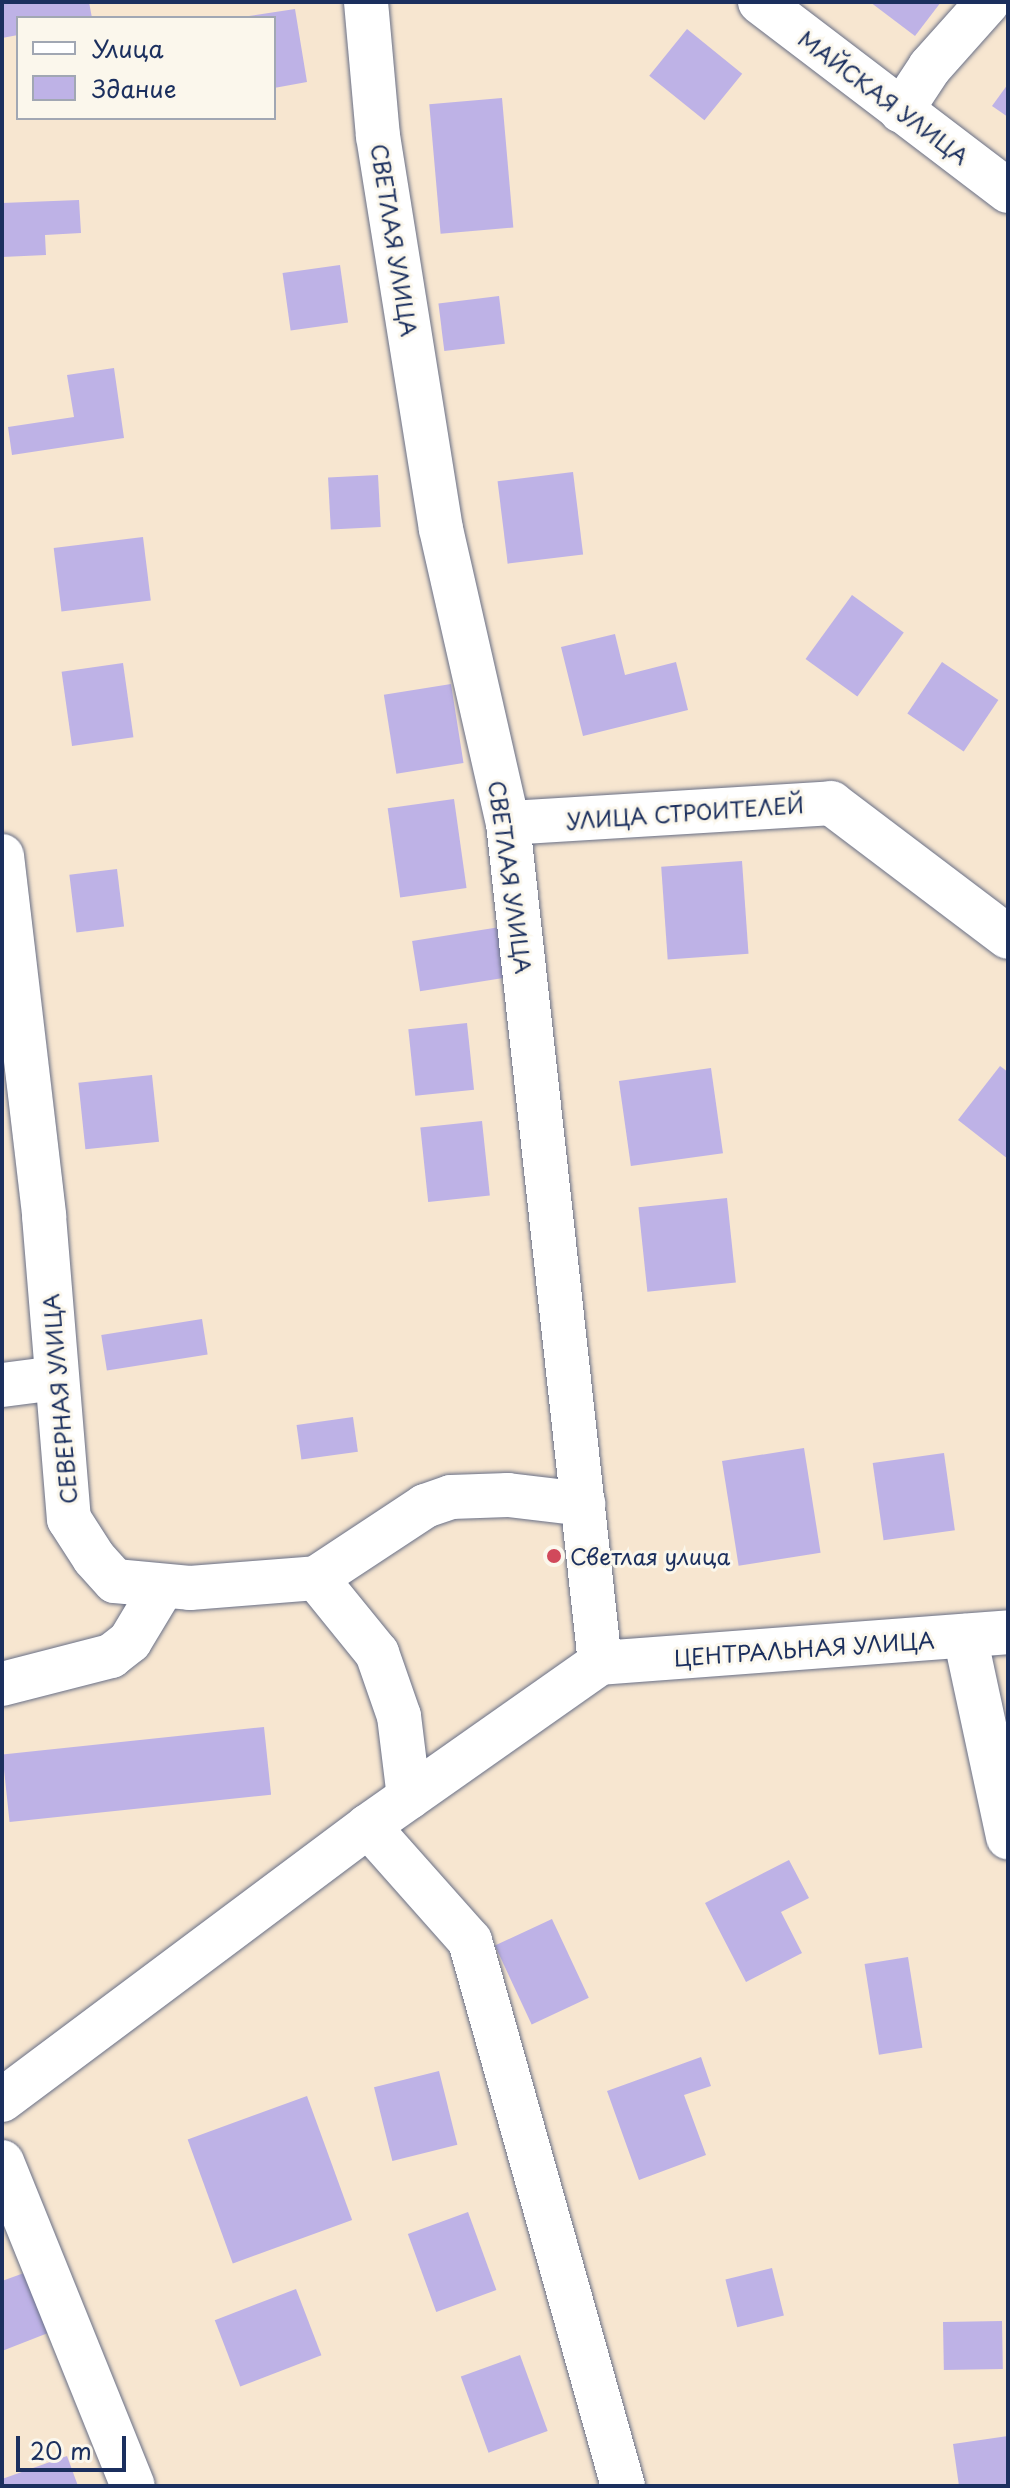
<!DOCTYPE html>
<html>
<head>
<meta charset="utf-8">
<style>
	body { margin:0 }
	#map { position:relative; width:1010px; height:2488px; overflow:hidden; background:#f7e6d0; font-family:"Playpen Sans",sans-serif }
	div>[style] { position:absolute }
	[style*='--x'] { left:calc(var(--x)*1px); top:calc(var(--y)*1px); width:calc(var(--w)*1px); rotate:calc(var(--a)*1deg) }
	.building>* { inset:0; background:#beb2e6; transform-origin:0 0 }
	.roads { filter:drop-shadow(0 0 2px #686f86) drop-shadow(0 0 2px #686f86) }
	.minor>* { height:44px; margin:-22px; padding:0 22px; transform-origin:22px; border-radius:22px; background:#fff }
	.dots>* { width:22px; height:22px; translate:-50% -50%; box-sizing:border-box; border:4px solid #fbf7ec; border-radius:50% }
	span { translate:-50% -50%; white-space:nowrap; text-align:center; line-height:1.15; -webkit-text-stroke:6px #fbf7ec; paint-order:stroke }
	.street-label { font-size:22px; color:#1b2f5e }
	.poi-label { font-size:22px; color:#1b2f5e }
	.left { translate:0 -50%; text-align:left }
	.frame { position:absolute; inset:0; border:4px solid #1b2f5e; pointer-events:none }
	.legend { position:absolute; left:16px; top:16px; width:260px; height:104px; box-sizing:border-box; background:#fbf7ec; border:2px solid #a1a7b3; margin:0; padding:10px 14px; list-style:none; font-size:24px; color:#1b2f5e }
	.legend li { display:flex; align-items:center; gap:16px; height:40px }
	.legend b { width:40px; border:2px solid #a1a7b3 }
	.scale { position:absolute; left:16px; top:2436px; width:110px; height:36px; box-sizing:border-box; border:4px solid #1b2f5e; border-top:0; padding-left:10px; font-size:24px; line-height:28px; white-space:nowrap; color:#1b2f5e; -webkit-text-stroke:6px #fbf7ec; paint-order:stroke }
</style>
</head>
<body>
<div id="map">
	<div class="building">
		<div style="clip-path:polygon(2px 2px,89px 2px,92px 18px,18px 18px,18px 35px,2px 38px)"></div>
		<div style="clip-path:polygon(870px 2px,941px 2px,915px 36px)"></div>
		<div style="clip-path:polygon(295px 9px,307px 82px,274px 88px,274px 18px,249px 16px)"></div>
		<div style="left:687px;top:29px;width:71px;height:60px;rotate:39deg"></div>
		<div style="clip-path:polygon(1008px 84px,1008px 117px,992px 106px)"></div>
		<div style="left:502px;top:98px;width:130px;height:73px;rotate:85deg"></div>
		<div style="clip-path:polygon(79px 200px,81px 233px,45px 235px,46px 255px,2px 257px,2px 203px)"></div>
		<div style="left:340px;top:265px;width:58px;height:58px;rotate:82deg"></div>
		<div style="left:499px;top:296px;width:48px;height:61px;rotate:83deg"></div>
		<div style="clip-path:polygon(114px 368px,124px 438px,12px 455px,8px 427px,74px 417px,67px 375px)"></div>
		<div style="left:573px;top:472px;width:83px;height:76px;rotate:83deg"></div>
		<div style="left:378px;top:475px;width:52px;height:50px;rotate:87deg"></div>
		<div style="left:143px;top:537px;width:64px;height:90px;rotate:83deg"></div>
		<div style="left:852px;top:595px;width:64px;height:79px;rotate:36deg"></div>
		<div style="clip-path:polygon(615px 634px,625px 675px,676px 662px,688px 710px,583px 736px,561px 647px)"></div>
		<div style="left:942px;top:662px;width:68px;height:62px;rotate:34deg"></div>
		<div style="left:123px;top:663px;width:75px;height:62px;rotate:82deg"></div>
		<div style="left:451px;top:684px;width:80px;height:68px;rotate:81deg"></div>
		<div style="left:454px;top:799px;width:90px;height:67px;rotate:82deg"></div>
		<div style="left:742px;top:861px;width:93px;height:81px;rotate:86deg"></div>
		<div style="left:117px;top:869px;width:58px;height:48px;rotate:83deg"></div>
		<div style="left:500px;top:927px;width:51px;height:89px;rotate:81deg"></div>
		<div style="left:467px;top:1023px;width:67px;height:59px;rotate:84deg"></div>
		<div style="clip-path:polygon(1000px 1066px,1008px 1072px,1008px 1159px,958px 1120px)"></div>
		<div style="left:711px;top:1068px;width:86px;height:93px;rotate:82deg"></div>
		<div style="left:152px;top:1075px;width:67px;height:74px;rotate:84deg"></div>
		<div style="left:482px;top:1121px;width:75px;height:62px;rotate:84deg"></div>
		<div style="left:727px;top:1198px;width:85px;height:89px;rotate:84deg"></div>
		<div style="left:202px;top:1319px;width:36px;height:102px;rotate:81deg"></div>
		<div style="left:353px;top:1417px;width:35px;height:57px;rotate:82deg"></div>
		<div style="left:804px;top:1448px;width:106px;height:83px;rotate:81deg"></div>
		<div style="left:944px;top:1453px;width:78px;height:72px;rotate:82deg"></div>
		<div style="left:264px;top:1727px;width:68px;height:263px;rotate:84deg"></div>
		<div style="clip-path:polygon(789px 1860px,809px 1898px,781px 1912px,802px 1953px,746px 1982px,705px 1903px)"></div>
		<div style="left:552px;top:1919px;width:87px;height:63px;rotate:65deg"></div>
		<div style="left:908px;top:1957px;width:92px;height:44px;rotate:81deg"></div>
		<div style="clip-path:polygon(701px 2057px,711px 2086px,684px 2095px,706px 2155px,639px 2180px,607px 2091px)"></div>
		<div style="left:439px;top:2071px;width:76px;height:67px;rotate:76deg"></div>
		<div style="left:307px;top:2096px;width:132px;height:127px;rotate:70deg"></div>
		<div style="left:468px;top:2212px;width:83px;height:64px;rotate:70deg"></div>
		<div style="left:772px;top:2268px;width:49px;height:48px;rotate:76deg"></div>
		<div style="clip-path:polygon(24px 2273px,48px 2333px,2px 2351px,2px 2281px)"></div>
		<div style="left:296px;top:2289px;width:71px;height:87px;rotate:69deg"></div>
		<div style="left:1002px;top:2321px;width:48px;height:59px;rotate:89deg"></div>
		<div style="left:520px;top:2355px;width:81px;height:63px;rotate:70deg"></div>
		<div style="clip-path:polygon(1008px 2436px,1008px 2486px,959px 2486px,953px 2444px)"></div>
		<div style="clip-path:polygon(67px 2456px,78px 2486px,2px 2486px,2px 2479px)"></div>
	</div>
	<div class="roads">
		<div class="minor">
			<div style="--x:366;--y:2;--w:135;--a:84.9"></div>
			<div style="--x:378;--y:136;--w:398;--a:80.9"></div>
			<div style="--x:441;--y:529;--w:302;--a:77.2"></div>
			<div style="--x:508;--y:823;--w:845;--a:83.75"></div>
			<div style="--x:760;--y:2;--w:312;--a:37.3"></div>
			<div style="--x:901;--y:111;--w:53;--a:-56.6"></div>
			<div style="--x:930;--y:67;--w:87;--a:-48.3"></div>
			<div style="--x:508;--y:823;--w:324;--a:-3.5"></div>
			<div style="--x:831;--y:803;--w:222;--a:37.1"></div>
			<div style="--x:2;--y:856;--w:362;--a:83.3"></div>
			<div style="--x:44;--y:1216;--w:304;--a:85.3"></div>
			<div style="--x:69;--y:1519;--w:46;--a:57.3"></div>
			<div style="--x:94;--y:1558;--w:31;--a:48"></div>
			<div style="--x:115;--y:1581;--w:75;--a:5.3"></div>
			<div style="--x:190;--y:1588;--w:126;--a:-4.5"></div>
			<div style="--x:316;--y:1578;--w:131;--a:-33.4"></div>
			<div style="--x:425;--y:1506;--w:28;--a:-19"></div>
			<div style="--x:451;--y:1497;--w:57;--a:-2"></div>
			<div style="--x:508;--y:1495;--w:76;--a:6.8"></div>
			<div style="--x:2;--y:1385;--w:54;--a:-7.4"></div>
			<div style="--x:316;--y:1578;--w:97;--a:50.9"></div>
			<div style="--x:377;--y:1653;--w:67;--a:70.8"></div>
			<div style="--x:399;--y:1716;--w:82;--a:83"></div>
			<div style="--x:965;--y:1636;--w:206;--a:77.9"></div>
			<div style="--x:600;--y:1663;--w:409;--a:-4.3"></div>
			<div style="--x:2;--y:1684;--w:113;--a:-14.4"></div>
			<div style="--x:111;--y:1656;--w:24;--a:-38"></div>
			<div style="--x:130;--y:1641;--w:64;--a:-59"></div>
			<div style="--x:368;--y:1826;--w:154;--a:48.4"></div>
			<div style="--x:470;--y:1941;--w:566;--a:74.32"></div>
			<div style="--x:2;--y:2100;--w:457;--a:-36.8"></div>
			<div style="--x:368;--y:1826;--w:284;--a:-35.1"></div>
			<div style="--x:2;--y:2162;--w:349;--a:68"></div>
		</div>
	</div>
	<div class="dots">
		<div style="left:554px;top:1556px;background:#d1495b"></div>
	</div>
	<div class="street-label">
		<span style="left:884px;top:97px;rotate:37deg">МАЙСКАЯ УЛИЦА</span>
		<span style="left:395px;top:240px;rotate:81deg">СВЕТЛАЯ УЛИЦА</span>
		<span style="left:685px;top:812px;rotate:-4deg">УЛИЦА СТРОИТЕЛЕЙ</span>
		<span style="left:511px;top:877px;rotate:82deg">СВЕТЛАЯ УЛИЦА</span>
		<span style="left:59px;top:1399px;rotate:-95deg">СЕВЕРНАЯ УЛИЦА</span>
		<span style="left:804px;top:1648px;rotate:-4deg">ЦЕНТРАЛЬНАЯ УЛИЦА</span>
	</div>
	<div class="poi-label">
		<span class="left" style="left:570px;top:1556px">Светлая улица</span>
	</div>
	<div class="frame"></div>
	<ul class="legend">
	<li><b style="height:10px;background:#fff"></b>Улица</li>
	<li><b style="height:22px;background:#beb2e6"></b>Здание</li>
	</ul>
	<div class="scale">20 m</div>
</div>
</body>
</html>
